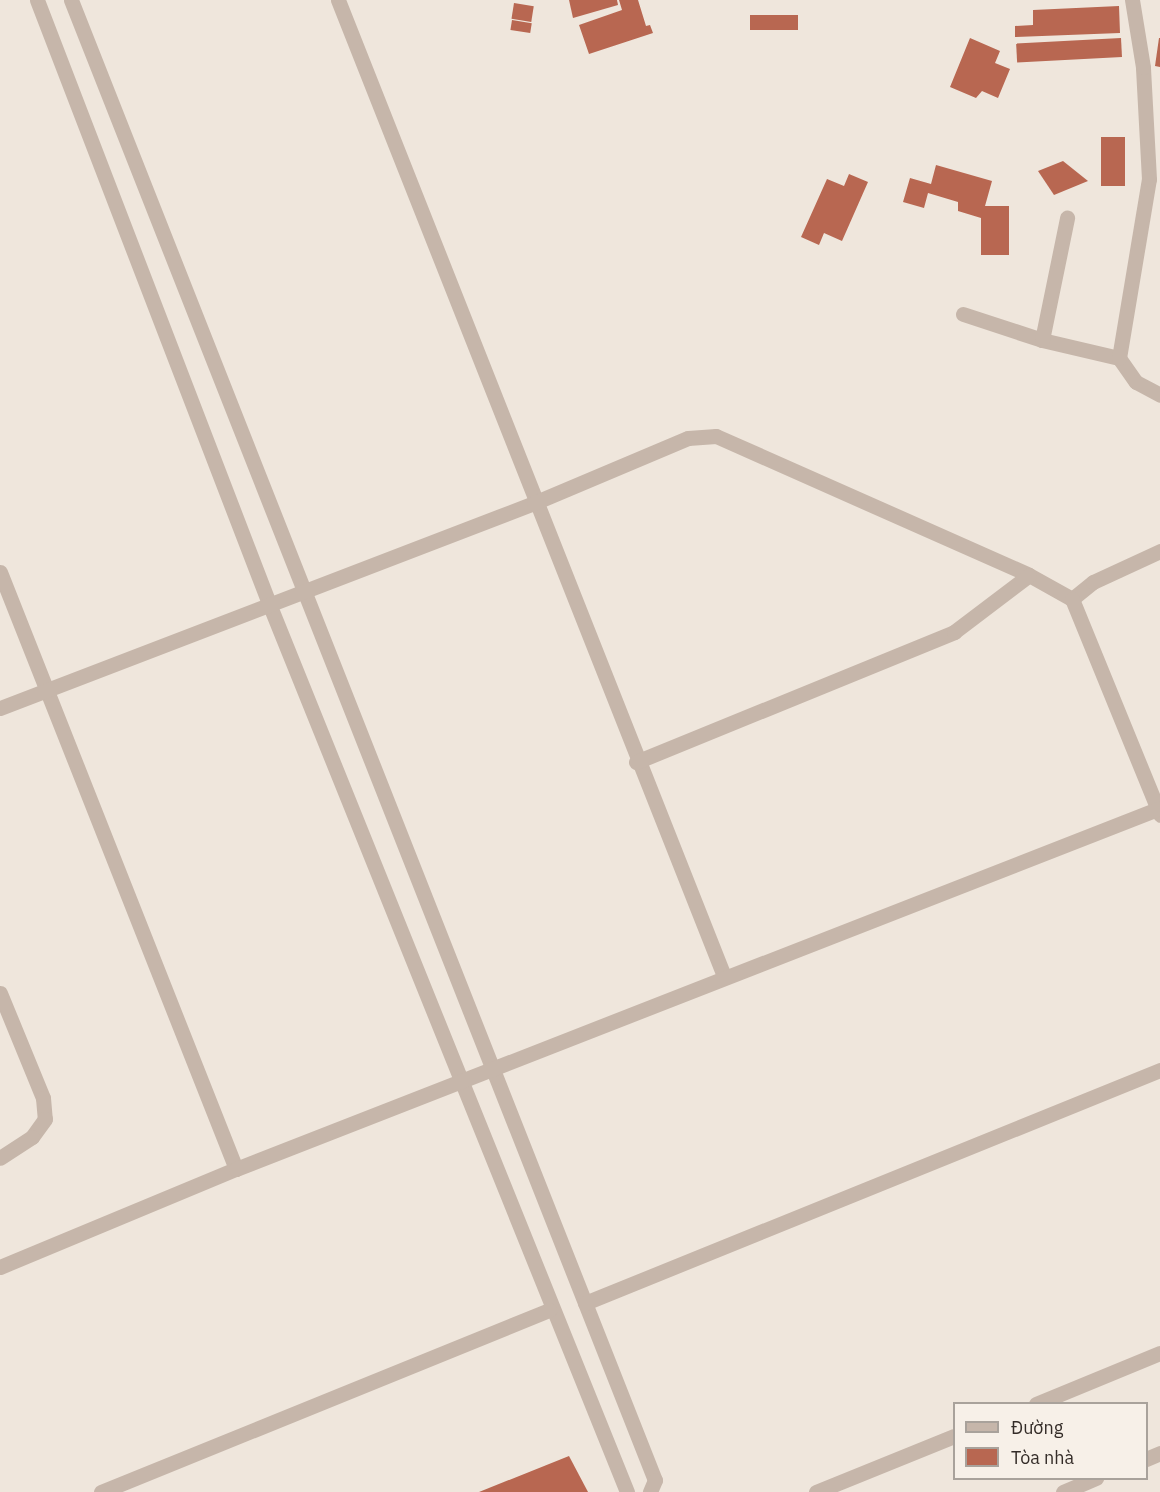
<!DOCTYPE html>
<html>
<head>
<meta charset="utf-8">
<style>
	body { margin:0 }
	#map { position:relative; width:1160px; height:1492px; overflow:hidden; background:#efe6dc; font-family:"IBM Plex Sans",sans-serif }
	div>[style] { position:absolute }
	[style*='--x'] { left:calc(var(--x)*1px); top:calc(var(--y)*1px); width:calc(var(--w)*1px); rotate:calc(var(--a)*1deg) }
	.building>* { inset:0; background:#b86751; transform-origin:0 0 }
	.minor>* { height:15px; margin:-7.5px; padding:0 7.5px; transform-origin:7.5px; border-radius:7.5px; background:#c6b6aa }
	span { translate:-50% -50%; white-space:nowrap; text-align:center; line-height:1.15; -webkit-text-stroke:5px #f7f0e8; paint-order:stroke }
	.legend { position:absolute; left:953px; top:1402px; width:195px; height:78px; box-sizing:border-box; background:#f7f0e8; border:2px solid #a9a29b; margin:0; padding:8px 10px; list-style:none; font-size:18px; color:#342c28 }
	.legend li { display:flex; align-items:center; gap:12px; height:30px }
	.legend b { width:30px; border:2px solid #a9a29b }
</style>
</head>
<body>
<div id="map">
	<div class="building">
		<div style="clip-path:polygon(569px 0,617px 0,618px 5px,573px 18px)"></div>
		<div style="clip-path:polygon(619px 0,638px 0,646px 26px,650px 25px,653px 33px,589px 54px,579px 25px,622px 10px)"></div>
		<div style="left:514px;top:3px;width:20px;height:16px;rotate:9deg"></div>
		<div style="clip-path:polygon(1119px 6px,1120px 33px,1015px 37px,1015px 26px,1033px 25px,1033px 10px)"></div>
		<div style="left:750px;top:15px;width:48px;height:15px"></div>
		<div style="left:512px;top:20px;width:20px;height:10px;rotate:9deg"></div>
		<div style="clip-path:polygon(970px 38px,1000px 51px,995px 63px,1010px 69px,998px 98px,982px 91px,976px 98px,950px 87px)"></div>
		<div style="left:1121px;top:38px;width:19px;height:105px;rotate:87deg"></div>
		<div style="clip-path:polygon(1159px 38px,1160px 38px,1160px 67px,1155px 66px)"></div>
		<div style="left:1101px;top:137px;width:24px;height:49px"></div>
		<div style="clip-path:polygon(1063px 161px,1088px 181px,1054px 195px,1038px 171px)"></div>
		<div style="clip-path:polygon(936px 165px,992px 181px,985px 206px,1009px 206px,1009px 255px,981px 255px,981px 218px,958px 211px,958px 202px,928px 193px,924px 208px,903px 202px,910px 178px,931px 184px)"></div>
		<div style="clip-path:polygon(849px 174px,868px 182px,842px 241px,824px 233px,819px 245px,801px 237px,827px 179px,844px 186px)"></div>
		<div style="clip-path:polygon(569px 1456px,588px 1492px,479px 1492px)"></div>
	</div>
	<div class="minor">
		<div style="--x:37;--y:0;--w:649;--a:68.97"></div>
		<div style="--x:270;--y:606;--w:955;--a:68.05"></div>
		<div style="--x:71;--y:0;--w:1591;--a:68.47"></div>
		<div style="--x:655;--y:1480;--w:13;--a:113"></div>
		<div style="--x:338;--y:0;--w:1050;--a:68.42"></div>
		<div style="--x:963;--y:314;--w:83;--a:18.2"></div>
		<div style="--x:1042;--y:340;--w:79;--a:13.2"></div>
		<div style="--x:1119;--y:358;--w:29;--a:55"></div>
		<div style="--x:1136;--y:382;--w:27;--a:28"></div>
		<div style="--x:1042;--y:340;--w:125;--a:-78.4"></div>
		<div style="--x:1119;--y:358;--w:181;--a:-80.5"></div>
		<div style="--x:1149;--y:179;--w:112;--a:-93.1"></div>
		<div style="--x:1143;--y:67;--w:68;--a:-99.3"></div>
		<div style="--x:0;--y:572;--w:642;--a:68.43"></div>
		<div style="--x:1072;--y:599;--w:27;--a:-39"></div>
		<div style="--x:1093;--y:582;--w:74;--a:-24.8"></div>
		<div style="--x:0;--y:708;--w:572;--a:-21"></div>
		<div style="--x:534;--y:503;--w:167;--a:-22.9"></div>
		<div style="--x:688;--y:438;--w:28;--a:-4"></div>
		<div style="--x:716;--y:436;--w:342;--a:23.9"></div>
		<div style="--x:1029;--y:575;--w:49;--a:29.2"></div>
		<div style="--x:1072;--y:599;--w:233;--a:67.8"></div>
		<div style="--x:636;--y:762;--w:344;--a:-22.2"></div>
		<div style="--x:954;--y:632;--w:94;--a:-37.2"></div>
		<div style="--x:0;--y:993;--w:113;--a:67.7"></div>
		<div style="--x:43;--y:1098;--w:21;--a:85"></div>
		<div style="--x:45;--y:1119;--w:22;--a:126"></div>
		<div style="--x:32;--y:1137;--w:38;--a:147"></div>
		<div style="--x:0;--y:1267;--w:256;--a:-22.6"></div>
		<div style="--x:236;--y:1169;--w:992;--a:-21.34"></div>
		<div style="--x:585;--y:1303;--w:620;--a:-22.06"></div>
		<div style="--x:1036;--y:1404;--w:134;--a:-22.4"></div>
		<div style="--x:1146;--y:1459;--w:15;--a:-23"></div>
		<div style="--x:101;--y:1492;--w:484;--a:-22.1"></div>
		<div style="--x:816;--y:1492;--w:149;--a:-22.1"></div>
		<div style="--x:1063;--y:1492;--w:36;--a:-23"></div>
	</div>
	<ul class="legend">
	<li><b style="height:8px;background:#c6b6aa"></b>Đường</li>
	<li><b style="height:16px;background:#b86751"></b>Tòa nhà</li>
	</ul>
</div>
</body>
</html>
